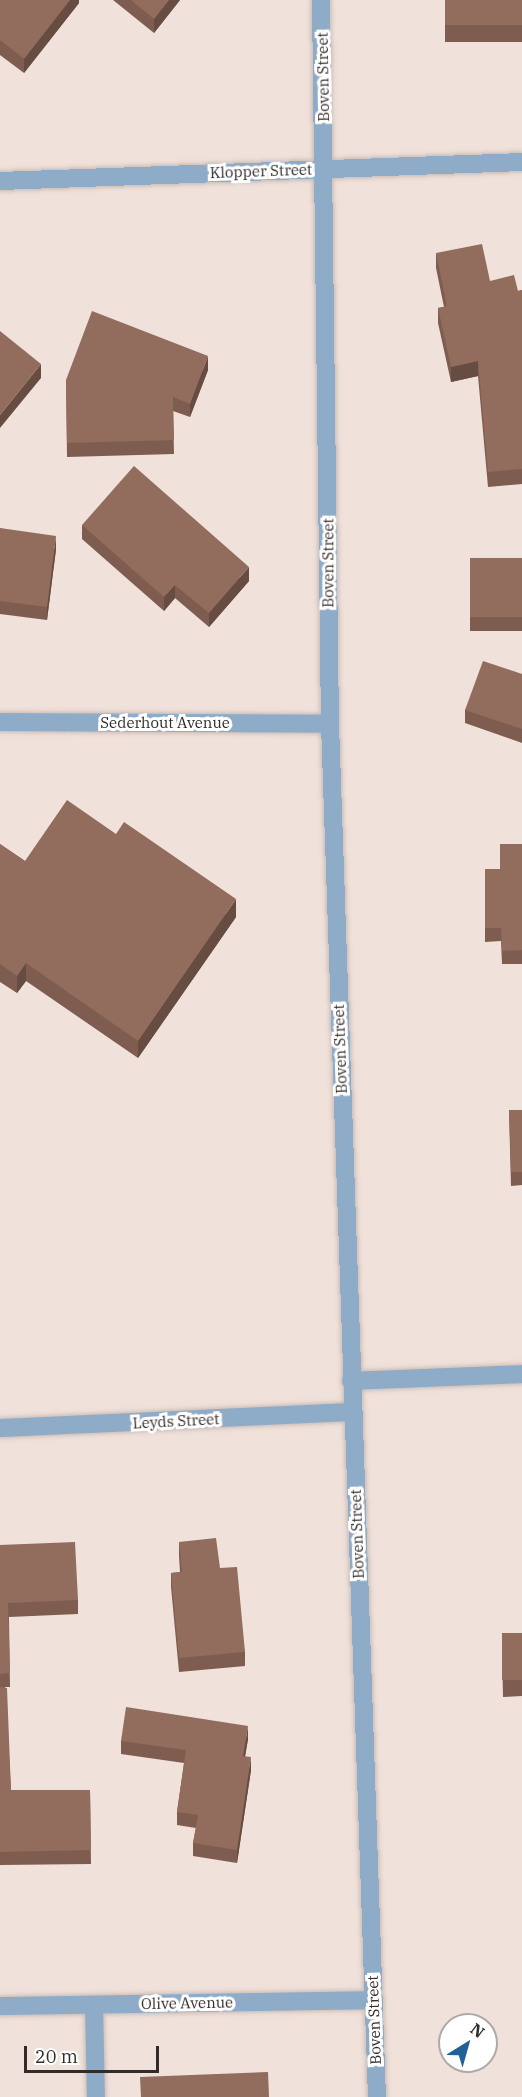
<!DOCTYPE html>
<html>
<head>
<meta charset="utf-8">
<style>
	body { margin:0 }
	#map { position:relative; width:522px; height:2097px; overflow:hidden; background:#f0e1da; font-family:"IBM Plex Serif",serif }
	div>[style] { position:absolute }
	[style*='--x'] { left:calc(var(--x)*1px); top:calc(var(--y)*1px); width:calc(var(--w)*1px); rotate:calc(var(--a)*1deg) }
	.roads { filter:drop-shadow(0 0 2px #cabdb7) drop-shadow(0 0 2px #cabdb7) }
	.service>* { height:18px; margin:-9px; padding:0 9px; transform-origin:9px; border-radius:9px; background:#8eabc7 }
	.minor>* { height:18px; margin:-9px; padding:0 9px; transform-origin:9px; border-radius:9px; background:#8eabc7 }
	.wall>* { inset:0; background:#7e5d50; transform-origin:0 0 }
	.shaded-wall>* { inset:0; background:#664c41 }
	.building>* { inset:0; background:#926c5d; transform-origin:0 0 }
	span { translate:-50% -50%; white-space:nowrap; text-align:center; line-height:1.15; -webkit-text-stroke:6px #fff; paint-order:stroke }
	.street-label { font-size:15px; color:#322c29 }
	.north { position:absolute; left:438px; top:2013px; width:60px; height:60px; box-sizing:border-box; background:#fff; border:2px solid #adaba9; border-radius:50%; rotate:37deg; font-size:16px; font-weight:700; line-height:24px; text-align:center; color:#322c29 }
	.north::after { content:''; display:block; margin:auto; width:21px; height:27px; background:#216197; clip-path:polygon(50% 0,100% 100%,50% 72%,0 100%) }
	.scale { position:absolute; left:24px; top:2046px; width:135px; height:27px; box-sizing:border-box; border:3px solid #322c29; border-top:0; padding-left:8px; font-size:18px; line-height:21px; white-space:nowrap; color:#322c29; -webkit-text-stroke:4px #fff; paint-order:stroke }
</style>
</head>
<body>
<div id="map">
	<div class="roads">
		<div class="service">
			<div style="--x:94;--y:2005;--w:92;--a:88.8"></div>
		</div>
		<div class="minor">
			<div style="--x:321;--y:0;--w:724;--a:89.29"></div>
			<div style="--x:330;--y:724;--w:1374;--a:88.04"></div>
			<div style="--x:0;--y:181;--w:522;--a:-2.08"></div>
			<div style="--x:0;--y:722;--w:330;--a:0.3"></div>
			<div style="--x:351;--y:1381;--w:171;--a:-2.3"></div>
			<div style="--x:0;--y:1428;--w:353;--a:-2.6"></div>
			<div style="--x:0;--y:2006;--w:374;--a:-0.9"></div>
		</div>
	</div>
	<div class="wall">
		<div style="clip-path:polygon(0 0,79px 0,79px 3px,24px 73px,0 55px)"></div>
		<div style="clip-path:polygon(113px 0,180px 0,154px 33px)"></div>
		<div style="left:445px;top:0;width:77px;height:42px"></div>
		<div style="clip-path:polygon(436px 253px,490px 281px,518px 291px,522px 290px,522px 484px,488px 487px,478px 376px,451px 382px,438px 323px,438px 308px,444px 307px,436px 268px)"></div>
		<div style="clip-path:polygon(208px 370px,190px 417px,173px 411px,174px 454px,67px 457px,66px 380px)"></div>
		<div style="clip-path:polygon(82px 525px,249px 581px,209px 627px,175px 598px,164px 611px,82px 539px)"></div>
		<div style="clip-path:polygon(0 528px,56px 549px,47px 620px,0 614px)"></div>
		<div style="left:522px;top:558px;width:73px;height:52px;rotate:90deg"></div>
		<div style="clip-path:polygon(522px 674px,522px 743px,465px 723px,465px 710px)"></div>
		<div style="clip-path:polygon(0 844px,25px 861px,236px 917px,138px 1058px,26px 981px,17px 993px,0 982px)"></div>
		<div style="clip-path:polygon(522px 844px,522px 964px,502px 964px,501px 941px,485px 942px,485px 869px,500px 869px)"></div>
		<div style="clip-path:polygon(509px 1110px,522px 1110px,522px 1185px,511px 1186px)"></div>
		<div style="clip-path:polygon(179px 1542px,220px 1568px,245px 1652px,245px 1666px,179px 1672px,171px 1587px,171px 1573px,180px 1572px,179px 1556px)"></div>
		<div style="clip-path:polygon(0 1545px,78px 1600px,78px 1614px,9px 1617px,10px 1687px,5px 1687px,11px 1790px,90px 1790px,91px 1864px,0 1865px)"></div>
		<div style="clip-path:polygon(522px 1633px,522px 1696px,503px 1697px,502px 1650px)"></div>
		<div style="clip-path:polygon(248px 1739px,245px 1756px,251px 1770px,237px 1863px,193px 1856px,193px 1843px,196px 1828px,177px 1825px,177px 1812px,184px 1763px,121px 1754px,121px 1741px)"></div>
	</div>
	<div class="shaded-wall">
		<div style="clip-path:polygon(70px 0,79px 0,79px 3px,24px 73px,24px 59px)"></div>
		<div style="clip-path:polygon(169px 0,180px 0,154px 33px,154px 19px)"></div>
		<div style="clip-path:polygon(208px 356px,208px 370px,190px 417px,190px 404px)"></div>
		<div style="clip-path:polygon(478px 361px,478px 376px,451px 382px,451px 367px)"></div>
		<div style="clip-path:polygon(41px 364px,41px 378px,0 428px,0 415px)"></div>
		<div style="clip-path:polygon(56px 536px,56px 549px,47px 620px,47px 607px)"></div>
		<div style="clip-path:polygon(249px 567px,249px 581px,209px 627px,209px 613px)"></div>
		<div style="clip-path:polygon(175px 585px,175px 598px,164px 611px,164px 597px)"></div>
		<div style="clip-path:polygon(236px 899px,236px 917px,138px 1058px,138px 1041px)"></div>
		<div style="clip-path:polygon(26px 963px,26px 981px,17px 993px,17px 976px)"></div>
		<div style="clip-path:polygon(248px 1726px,248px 1739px,243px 1769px,243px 1756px)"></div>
		<div style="clip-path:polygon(251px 1757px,251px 1770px,237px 1863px,237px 1850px)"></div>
	</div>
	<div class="building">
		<div style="clip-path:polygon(0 0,70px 0,24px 59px,0 40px)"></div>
		<div style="clip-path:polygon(131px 0,169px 0,154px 19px)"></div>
		<div style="left:445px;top:0;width:77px;height:25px"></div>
		<div style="clip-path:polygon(482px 244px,490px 281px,514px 275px,518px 291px,522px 290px,522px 469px,488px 472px,478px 361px,451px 367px,438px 308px,447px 306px,436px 253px)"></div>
		<div style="clip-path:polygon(92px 311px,208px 356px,190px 404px,173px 397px,174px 440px,67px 443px,66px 380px)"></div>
		<div style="clip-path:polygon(0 331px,41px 364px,0 415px)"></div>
		<div style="clip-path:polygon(134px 466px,249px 567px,209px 613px,175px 585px,164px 597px,82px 525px)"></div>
		<div style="clip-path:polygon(0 528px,56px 536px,47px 607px,0 601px)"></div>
		<div style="left:522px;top:558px;width:59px;height:52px;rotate:90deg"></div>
		<div style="clip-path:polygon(483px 661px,522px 674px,522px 729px,465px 710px)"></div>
		<div style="clip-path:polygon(67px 800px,116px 834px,124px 822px,236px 899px,138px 1041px,26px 963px,17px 976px,0 964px,0 844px,25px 861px)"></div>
		<div style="clip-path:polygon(500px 844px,522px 844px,522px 950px,502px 951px,501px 928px,485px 928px,485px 869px,500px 869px)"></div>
		<div style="clip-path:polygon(509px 1110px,522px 1110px,522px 1172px,511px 1172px)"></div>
		<div style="clip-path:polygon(216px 1538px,220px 1568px,237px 1567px,245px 1652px,179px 1658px,171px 1573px,182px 1572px,179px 1542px)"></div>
		<div style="clip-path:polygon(75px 1542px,78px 1600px,8px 1603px,10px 1673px,0 1674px,0 1545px)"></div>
		<div style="left:522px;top:1633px;width:47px;height:20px;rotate:90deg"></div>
		<div style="clip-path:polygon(0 1687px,7px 1688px,11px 1790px,90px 1790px,91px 1850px,0 1852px)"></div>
		<div style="clip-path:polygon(126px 1707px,248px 1726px,243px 1756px,251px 1757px,237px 1850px,193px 1843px,198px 1815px,177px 1812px,186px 1750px,121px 1741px)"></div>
		<div style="clip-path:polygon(268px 2072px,269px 2097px,141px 2097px,140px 2077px)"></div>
	</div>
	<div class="street-label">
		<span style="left:323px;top:77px;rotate:-91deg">Boven Street</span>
		<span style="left:261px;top:171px;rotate:-2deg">Klopper Street</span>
		<span style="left:328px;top:563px;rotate:-90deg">Boven Street</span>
		<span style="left:165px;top:723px">Sederhout Avenue</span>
		<span style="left:340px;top:1049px;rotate:-92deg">Boven Street</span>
		<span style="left:176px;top:1421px;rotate:-3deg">Leyds Street</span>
		<span style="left:357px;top:1534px;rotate:-92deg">Boven Street</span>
		<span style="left:187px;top:2003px;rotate:-1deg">Olive Avenue</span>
		<span style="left:374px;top:2020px;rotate:-92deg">Boven Street</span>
	</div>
	<div class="north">N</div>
	<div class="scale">20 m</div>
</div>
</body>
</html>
